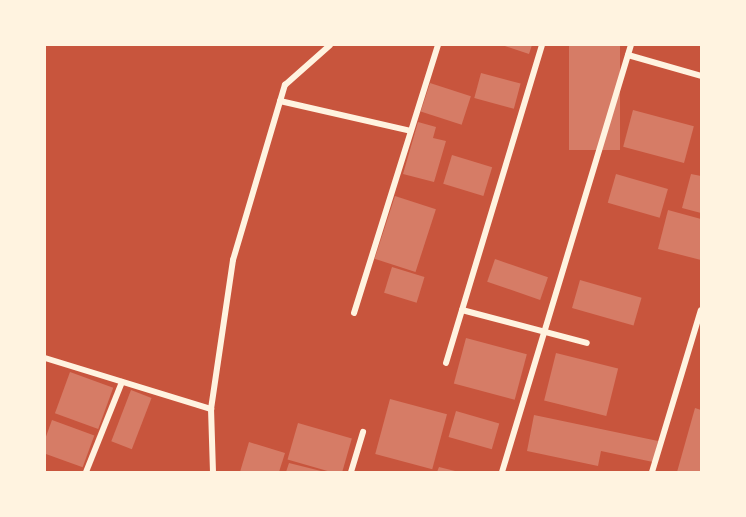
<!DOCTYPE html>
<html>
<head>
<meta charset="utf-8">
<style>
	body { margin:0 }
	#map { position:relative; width:746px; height:517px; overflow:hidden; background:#c8553d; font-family:Figtree,sans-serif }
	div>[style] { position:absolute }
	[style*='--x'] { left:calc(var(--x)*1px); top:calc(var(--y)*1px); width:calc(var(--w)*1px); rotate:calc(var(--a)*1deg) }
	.building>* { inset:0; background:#d67c66; transform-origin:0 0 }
	.minor>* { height:6px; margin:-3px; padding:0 3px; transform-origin:3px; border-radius:3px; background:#fff3e0 }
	span { translate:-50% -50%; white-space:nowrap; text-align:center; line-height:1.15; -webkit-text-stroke:6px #fff3e0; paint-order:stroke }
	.frame { position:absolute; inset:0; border:46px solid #fff3e0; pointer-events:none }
</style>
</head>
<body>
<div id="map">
	<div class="building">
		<div style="clip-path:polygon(502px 45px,532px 45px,529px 54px)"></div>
		<div style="left:569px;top:45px;width:51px;height:105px"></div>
		<div style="left:481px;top:73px;width:41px;height:26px;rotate:15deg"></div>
		<div style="left:430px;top:83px;width:43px;height:30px;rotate:18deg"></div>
		<div style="left:633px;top:110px;width:63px;height:38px;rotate:15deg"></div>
		<div style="clip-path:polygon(418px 122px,436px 127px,433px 138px,446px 141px,434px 182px,403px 174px)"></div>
		<div style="left:452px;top:155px;width:42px;height:30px;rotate:17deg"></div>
		<div style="left:616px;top:174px;width:54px;height:30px;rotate:16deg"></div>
		<div style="clip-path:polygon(691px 174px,701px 176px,701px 213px,682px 208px)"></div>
		<div style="left:395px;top:196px;width:43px;height:66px;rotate:18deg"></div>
		<div style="clip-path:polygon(668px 210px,701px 219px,701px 260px,658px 249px)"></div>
		<div style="left:495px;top:259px;width:56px;height:24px;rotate:19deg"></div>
		<div style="left:392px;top:267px;width:34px;height:27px;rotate:17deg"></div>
		<div style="left:580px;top:280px;width:64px;height:29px;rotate:16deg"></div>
		<div style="left:466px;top:338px;width:63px;height:47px;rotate:15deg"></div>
		<div style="left:556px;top:353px;width:64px;height:49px;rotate:14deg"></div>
		<div style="left:70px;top:372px;width:46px;height:44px;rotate:20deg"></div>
		<div style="left:131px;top:390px;width:22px;height:55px;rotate:21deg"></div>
		<div style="left:390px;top:399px;width:59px;height:57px;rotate:15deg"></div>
		<div style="clip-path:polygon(695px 408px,701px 410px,701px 472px,677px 472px)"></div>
		<div style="left:456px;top:411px;width:45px;height:27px;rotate:16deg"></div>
		<div style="clip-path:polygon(534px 415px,658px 441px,653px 462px,601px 451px,598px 466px,527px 451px)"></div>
		<div style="left:52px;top:420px;width:45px;height:34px;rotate:20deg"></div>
		<div style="left:298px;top:423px;width:56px;height:38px;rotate:16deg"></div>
		<div style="clip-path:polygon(249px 442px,285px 453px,279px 472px,240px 472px)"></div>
		<div style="clip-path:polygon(289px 463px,321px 471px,321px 472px,286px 472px)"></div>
		<div style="clip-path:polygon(439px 467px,455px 471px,455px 472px,437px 472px)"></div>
	</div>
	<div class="minor">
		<div style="--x:628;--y:55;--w:76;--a:16"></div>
		<div style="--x:280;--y:101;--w:134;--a:12.9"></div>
		<div style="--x:462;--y:310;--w:129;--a:14.8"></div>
		<div style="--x:354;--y:313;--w:281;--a:-72.6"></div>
		<div style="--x:45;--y:358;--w:174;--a:17.1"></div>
		<div style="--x:446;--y:363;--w:332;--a:-73.2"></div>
		<div style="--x:86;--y:472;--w:97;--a:-68.2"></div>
		<div style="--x:213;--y:472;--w:63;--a:-91.8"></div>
		<div style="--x:211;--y:409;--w:151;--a:-81.6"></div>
		<div style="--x:233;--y:260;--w:183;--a:-73.5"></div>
		<div style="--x:285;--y:85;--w:60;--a:-41.6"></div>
		<div style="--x:351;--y:472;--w:42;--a:-73.3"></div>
		<div style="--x:502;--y:472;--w:446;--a:-73.2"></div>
		<div style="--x:652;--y:472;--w:169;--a:-73.2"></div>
	</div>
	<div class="frame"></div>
</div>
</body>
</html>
